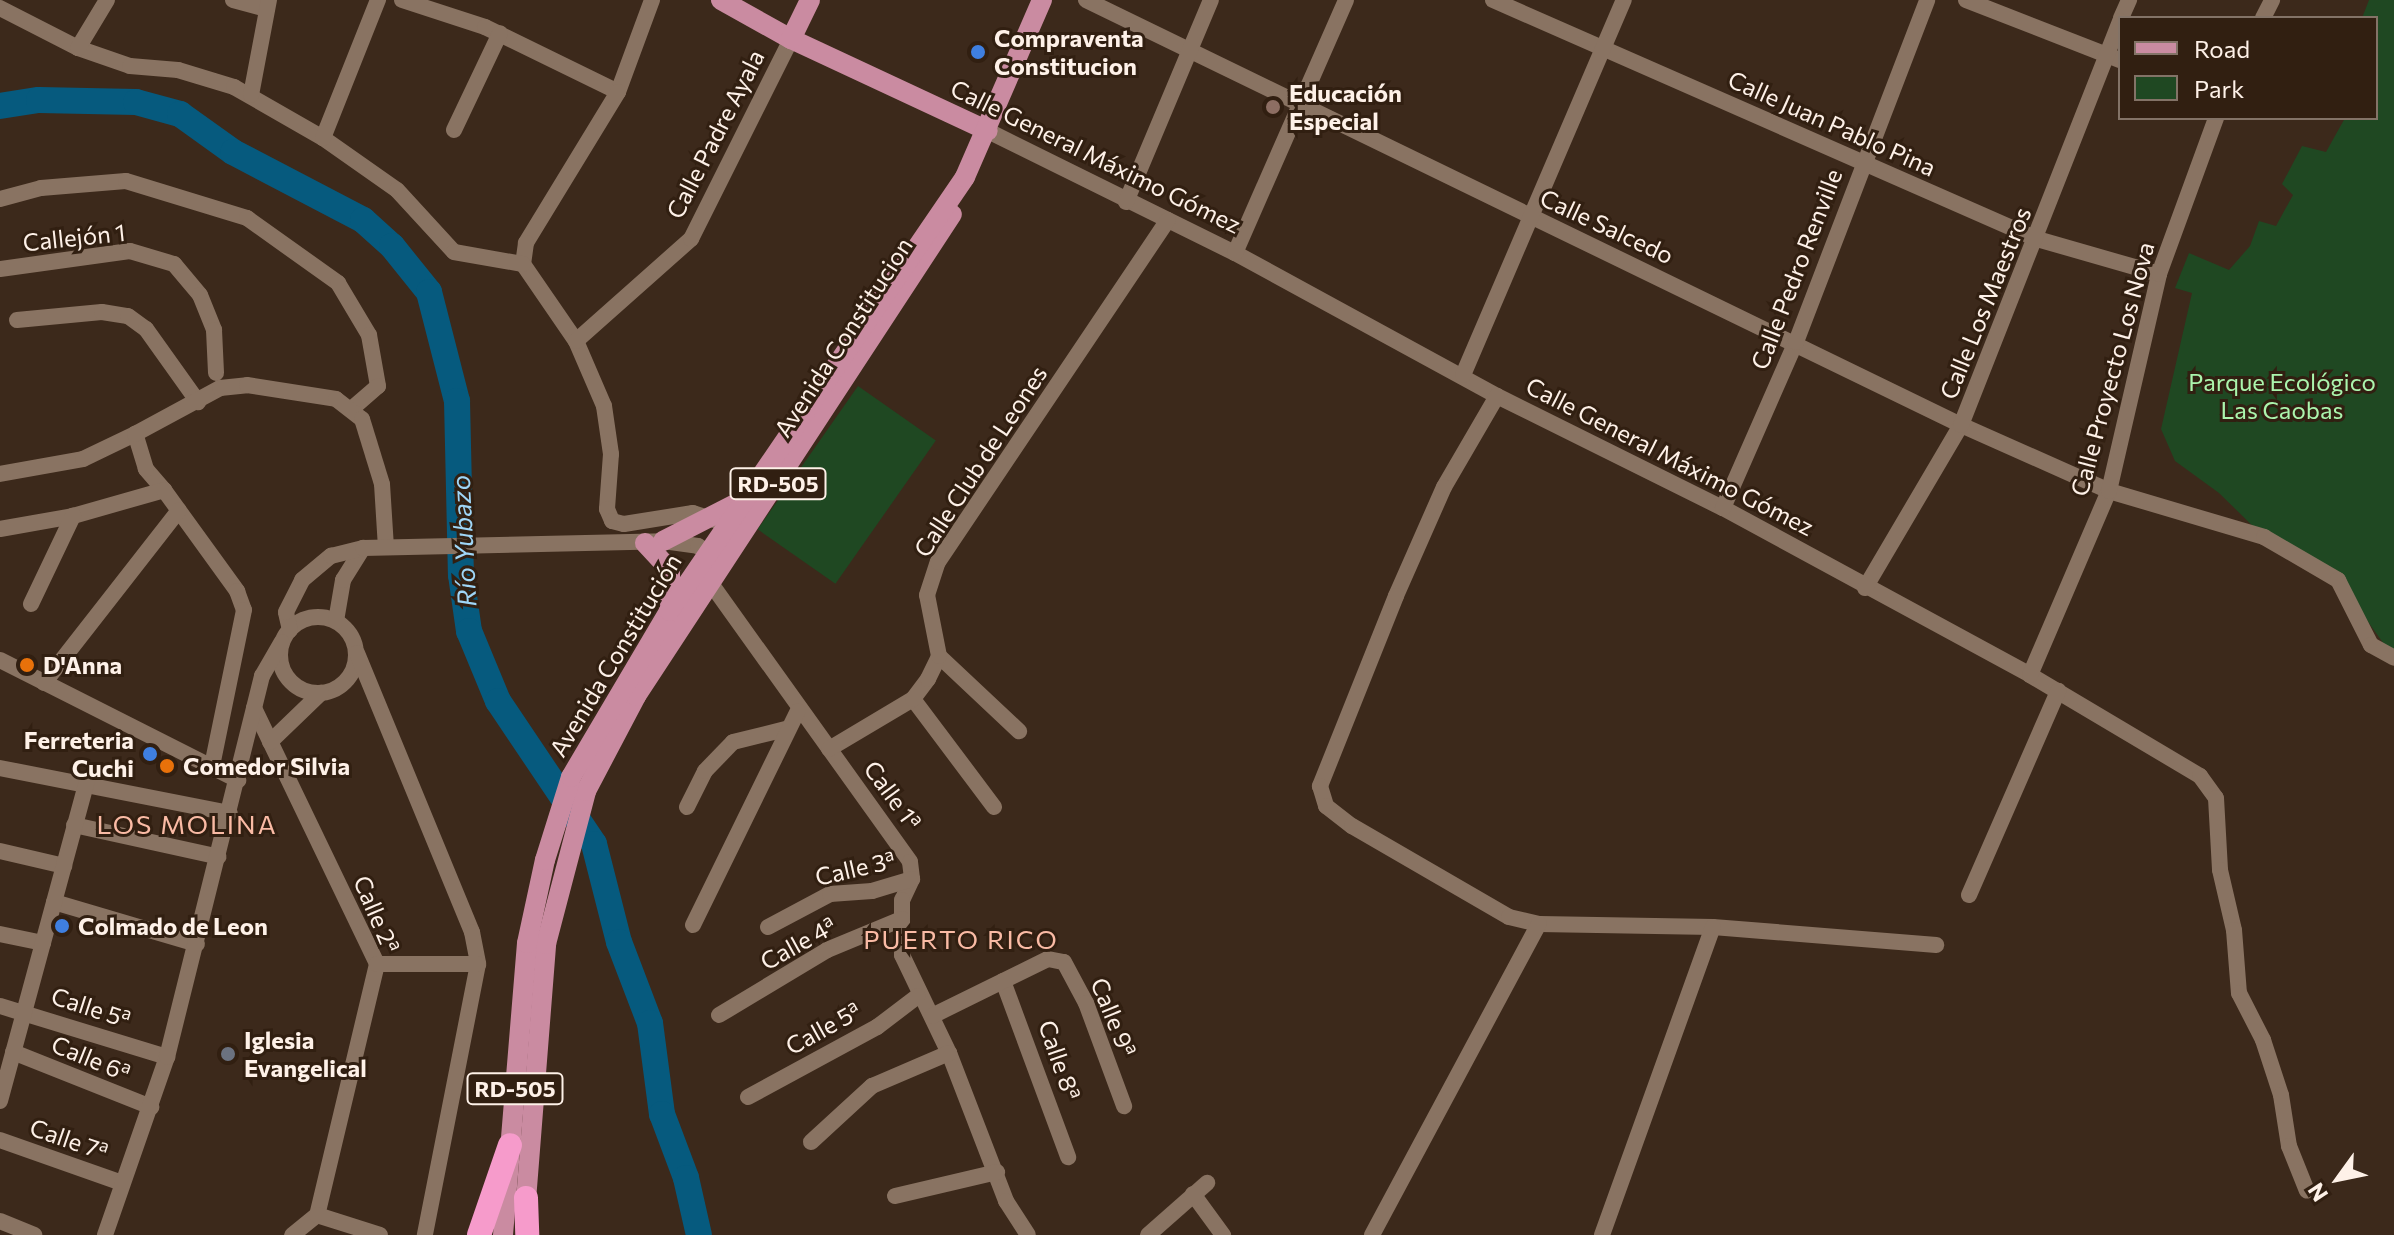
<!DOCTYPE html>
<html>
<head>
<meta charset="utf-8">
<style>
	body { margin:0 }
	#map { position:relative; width:2394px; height:1235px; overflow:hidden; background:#3c291b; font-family:Commissioner,sans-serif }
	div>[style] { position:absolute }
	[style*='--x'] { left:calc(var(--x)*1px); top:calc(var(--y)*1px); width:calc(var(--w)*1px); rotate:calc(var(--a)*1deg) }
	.green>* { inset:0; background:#1f4822; transform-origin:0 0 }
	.river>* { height:26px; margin:-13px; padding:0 13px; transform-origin:13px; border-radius:13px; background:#065a7e }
	.minor>* { height:16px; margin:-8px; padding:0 8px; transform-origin:8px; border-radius:8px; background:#897362 }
	.minor>.ring { margin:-8px; padding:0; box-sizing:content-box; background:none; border:16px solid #897362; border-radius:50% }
	.major>* { height:20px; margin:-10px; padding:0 10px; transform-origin:10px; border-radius:10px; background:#ca8ba1 }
	.highway>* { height:24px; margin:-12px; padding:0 12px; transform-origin:12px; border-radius:12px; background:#f69bcb }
	.dots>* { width:22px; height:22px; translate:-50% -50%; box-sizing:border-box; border:4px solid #311f11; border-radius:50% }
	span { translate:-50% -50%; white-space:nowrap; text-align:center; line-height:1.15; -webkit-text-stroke:6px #311f11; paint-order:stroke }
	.shield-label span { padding:2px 6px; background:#311f11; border:2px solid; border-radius:6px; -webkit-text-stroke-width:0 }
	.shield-label { font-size:22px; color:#fef1e8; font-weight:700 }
	.poi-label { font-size:24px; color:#fef1e8; font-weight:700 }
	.left { translate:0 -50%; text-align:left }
	.right { translate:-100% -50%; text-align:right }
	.street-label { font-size:24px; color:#fef1e8 }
	.park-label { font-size:24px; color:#abf5ad }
	.water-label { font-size:26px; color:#9fd6f7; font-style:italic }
	.neighbourhood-label { font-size:26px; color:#fabba5; letter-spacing:2px }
	.legend { position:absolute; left:2118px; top:16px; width:260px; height:104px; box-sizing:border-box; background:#311f11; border:2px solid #837367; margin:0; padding:10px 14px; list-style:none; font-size:24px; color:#fef1e8 }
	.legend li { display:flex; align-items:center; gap:16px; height:40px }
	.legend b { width:40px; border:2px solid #837367 }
	.north { position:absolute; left:2298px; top:1139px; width:80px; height:80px; -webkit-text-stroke:6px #311f11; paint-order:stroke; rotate:237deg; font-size:22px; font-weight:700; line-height:32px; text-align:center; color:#fef1e8 }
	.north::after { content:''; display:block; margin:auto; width:28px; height:36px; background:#fef1e8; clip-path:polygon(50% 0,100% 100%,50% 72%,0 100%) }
</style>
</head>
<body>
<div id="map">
	<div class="green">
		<div style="clip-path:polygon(2369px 0,2394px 0,2394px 658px,2338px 580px,2264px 537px,2219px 493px,2175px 461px,2161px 429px,2192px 293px,2175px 288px,2189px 253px,2229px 270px,2250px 246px,2259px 221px,2276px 226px,2293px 195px,2282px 184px,2302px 146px,2326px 152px,2345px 118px,2376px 118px,2376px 18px,2362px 18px)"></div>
		<div style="left:858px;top:386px;width:95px;height:175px;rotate:35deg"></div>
	</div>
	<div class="river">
		<div style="--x:0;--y:106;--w:39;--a:-9"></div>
		<div style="--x:39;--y:100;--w:97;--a:1.2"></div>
		<div style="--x:136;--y:102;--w:46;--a:15.3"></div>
		<div style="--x:180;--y:114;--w:65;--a:35.6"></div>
		<div style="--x:233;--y:152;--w:147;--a:27.6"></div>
		<div style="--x:363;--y:220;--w:39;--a:42"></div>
		<div style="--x:392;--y:246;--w:59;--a:51.2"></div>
		<div style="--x:429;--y:292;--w:113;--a:75.6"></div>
		<div style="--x:457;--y:401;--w:174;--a:88.7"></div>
		<div style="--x:461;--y:575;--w:57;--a:81.9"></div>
		<div style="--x:469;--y:631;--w:76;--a:67.5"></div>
		<div style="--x:498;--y:701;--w:172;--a:56.1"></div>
		<div style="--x:594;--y:844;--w:101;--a:75.7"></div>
		<div style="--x:619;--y:942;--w:87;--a:69.1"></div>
		<div style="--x:650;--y:1023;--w:92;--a:82.5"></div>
		<div style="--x:662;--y:1114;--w:68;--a:69.4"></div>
		<div style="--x:686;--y:1178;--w:58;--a:77.2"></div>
	</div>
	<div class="minor">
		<div style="--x:233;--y:0;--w:35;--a:15"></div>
		<div style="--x:402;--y:0;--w:87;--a:18"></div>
		<div style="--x:485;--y:27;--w:148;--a:26"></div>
		<div style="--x:652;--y:0;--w:98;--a:110.3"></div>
		<div style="--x:618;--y:92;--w:177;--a:121.4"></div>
		<div style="--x:526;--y:243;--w:21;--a:98"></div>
		<div style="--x:523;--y:264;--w:93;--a:55.5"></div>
		<div style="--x:576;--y:341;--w:71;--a:66.7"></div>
		<div style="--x:604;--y:406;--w:49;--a:81.7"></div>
		<div style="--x:611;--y:454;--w:55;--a:94.2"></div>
		<div style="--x:607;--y:509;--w:13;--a:67"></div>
		<div style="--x:612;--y:521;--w:12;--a:14"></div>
		<div style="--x:624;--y:524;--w:70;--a:-9.1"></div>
		<div style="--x:693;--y:513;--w:23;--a:18"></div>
		<div style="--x:1086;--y:0;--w:973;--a:25.91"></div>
		<div style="--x:1961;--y:425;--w:162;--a:24"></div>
		<div style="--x:2109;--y:491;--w:162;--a:16.5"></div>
		<div style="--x:2264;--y:537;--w:86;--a:30.2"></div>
		<div style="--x:2338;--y:580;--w:73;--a:63.1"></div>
		<div style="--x:2371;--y:645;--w:26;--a:29"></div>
		<div style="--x:1493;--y:0;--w:594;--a:23.72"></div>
		<div style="--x:2037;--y:239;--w:127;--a:16"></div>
		<div style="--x:1966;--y:0;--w:165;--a:21.3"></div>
		<div style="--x:0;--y:8;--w:88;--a:27.1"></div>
		<div style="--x:78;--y:48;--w:55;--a:19.1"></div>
		<div style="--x:130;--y:66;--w:48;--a:4.8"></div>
		<div style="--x:178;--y:70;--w:59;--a:16.9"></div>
		<div style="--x:234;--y:87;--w:103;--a:29.8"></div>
		<div style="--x:323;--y:138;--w:90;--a:35.1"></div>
		<div style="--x:397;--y:190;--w:84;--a:47.4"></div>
		<div style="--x:454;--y:252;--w:70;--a:9.9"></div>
		<div style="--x:2121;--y:18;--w:20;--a:-66"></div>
		<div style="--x:2263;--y:18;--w:20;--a:-63"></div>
		<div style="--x:78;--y:48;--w:56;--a:-58.9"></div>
		<div style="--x:251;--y:95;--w:97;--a:-79.3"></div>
		<div style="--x:454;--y:130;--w:107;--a:-64.6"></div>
		<div style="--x:988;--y:131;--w:275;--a:26.3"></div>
		<div style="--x:1235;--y:253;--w:298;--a:28.6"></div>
		<div style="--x:1497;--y:396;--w:252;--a:26.4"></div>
		<div style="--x:1723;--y:508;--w:349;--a:28.5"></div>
		<div style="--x:2030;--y:675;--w:198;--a:30.7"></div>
		<div style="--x:2200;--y:776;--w:27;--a:54"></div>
		<div style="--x:2216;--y:798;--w:72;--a:86.8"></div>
		<div style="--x:2220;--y:870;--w:62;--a:76.9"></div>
		<div style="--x:2234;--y:930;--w:63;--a:85.5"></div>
		<div style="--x:2239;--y:993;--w:53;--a:62.9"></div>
		<div style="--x:2263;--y:1040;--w:58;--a:71.9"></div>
		<div style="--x:2281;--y:1095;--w:52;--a:81.1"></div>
		<div style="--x:2289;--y:1146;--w:48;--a:68.2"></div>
		<div style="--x:323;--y:138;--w:149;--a:-68.3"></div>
		<div style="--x:0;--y:199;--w:42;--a:-15"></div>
		<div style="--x:41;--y:188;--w:85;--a:-4.7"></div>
		<div style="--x:126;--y:181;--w:127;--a:17"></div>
		<div style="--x:247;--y:218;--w:112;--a:35.5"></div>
		<div style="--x:338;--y:283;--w:61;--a:59.2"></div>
		<div style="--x:369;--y:335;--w:52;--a:80"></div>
		<div style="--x:378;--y:386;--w:33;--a:139"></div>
		<div style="--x:1126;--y:202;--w:219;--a:-67.2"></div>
		<div style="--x:1235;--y:253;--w:276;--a:-66.3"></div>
		<div style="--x:0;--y:269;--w:131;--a:-7.9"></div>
		<div style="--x:130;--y:251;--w:46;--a:16.5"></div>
		<div style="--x:174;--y:264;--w:40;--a:50"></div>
		<div style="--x:200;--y:295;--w:38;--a:68"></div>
		<div style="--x:214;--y:330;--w:43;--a:87.3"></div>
		<div style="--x:17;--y:320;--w:85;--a:-5.4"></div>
		<div style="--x:102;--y:312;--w:26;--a:9"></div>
		<div style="--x:128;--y:316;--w:22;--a:36"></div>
		<div style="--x:146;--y:329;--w:90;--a:54.5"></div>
		<div style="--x:576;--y:341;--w:154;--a:-41.6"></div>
		<div style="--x:691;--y:239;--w:224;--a:-63.4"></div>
		<div style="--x:1463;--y:375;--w:408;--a:-66.8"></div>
		<div style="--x:1497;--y:396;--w:105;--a:120.2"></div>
		<div style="--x:1444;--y:487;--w:119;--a:113.8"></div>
		<div style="--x:1396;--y:596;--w:205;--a:111.8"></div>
		<div style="--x:1320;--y:786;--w:21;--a:73"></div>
		<div style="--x:1326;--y:806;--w:33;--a:38"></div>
		<div style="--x:1352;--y:826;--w:181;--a:30.1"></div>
		<div style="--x:1509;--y:917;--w:31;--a:13"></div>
		<div style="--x:1539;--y:924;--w:174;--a:1"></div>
		<div style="--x:1713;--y:927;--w:224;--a:4.6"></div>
		<div style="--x:0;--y:474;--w:84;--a:-10.2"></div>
		<div style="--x:83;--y:459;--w:58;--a:-25.7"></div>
		<div style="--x:164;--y:490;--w:28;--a:-131"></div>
		<div style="--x:146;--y:469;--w:37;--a:-107"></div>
		<div style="--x:135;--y:434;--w:97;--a:-28.4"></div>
		<div style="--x:220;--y:388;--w:27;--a:-6"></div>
		<div style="--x:247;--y:385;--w:90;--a:8.9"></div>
		<div style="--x:336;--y:399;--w:33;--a:38"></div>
		<div style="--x:362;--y:419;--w:68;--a:72.9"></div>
		<div style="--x:382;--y:484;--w:63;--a:86.4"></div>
		<div style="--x:1723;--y:508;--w:181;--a:-66.3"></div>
		<div style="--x:1796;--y:342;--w:366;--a:-69"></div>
		<div style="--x:0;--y:529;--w:74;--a:-10.1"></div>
		<div style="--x:73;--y:516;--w:95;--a:-15.9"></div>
		<div style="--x:164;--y:490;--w:125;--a:54.1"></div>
		<div style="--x:237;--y:591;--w:20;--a:70"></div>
		<div style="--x:244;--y:610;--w:159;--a:101.6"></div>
		<div style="--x:712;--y:585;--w:340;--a:54.4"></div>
		<div style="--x:910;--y:862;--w:17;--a:83"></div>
		<div style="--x:912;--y:879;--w:23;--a:115"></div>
		<div style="--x:902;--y:900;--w:55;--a:90"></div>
		<div style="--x:902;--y:955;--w:109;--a:64.4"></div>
		<div style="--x:949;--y:1053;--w:159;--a:68.9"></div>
		<div style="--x:1006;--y:1201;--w:40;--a:57.1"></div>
		<div style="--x:1865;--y:588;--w:189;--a:-59.5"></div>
		<div style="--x:1961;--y:425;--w:434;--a:-68.5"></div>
		<div style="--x:31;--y:604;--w:98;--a:-64.5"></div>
		<div class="ring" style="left:280px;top:617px;width:60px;height:60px"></div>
		<div style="--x:336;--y:621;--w:42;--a:-80.3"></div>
		<div style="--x:343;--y:580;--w:38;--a:-58"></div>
		<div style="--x:290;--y:630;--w:18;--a:-103"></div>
		<div style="--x:286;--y:612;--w:36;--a:-63"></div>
		<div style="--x:302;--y:580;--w:38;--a:-40"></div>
		<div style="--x:331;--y:556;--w:33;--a:-14"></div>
		<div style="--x:363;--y:548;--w:300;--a:-1.3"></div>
		<div style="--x:663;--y:541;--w:35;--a:8"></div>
		<div style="--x:698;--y:546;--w:22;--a:34"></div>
		<div style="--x:357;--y:653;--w:302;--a:67.6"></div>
		<div style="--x:472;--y:932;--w:33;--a:79"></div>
		<div style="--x:478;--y:964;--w:276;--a:101.1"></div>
		<div style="--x:939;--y:656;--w:110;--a:43.2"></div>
		<div style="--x:0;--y:660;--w:267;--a:26.8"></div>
		<div style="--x:2030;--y:675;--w:200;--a:-66.8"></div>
		<div style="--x:2109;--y:491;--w:223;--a:-77"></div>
		<div style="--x:2159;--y:274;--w:166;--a:-69.9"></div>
		<div style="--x:44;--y:683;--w:219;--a:-52"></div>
		<div style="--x:913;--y:699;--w:135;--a:53.1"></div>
		<div style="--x:254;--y:708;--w:284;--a:64.3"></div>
		<div style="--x:377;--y:964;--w:258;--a:103.4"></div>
		<div style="--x:317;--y:1215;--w:32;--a:141"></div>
		<div style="--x:270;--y:742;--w:71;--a:-43.9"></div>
		<div style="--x:829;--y:749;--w:98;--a:-30.8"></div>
		<div style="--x:913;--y:699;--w:25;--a:-53"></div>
		<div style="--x:928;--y:679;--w:25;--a:-64"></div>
		<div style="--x:939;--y:656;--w:62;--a:-101.1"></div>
		<div style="--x:927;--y:595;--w:35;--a:-72"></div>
		<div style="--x:938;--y:562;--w:412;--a:-56.1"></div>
		<div style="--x:0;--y:768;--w:234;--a:11.1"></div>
		<div style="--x:687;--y:807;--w:40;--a:-63.4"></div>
		<div style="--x:705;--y:771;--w:40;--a:-46"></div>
		<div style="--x:733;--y:742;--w:55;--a:-13.8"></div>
		<div style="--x:74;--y:825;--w:148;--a:12.4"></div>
		<div style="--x:0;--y:851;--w:66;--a:13.2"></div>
		<div style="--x:1969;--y:895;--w:223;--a:-66.4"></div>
		<div style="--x:54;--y:902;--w:149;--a:16.4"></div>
		<div style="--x:693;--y:925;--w:238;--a:-63.9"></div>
		<div style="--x:768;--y:927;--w:70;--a:-28"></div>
		<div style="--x:830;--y:894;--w:42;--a:-4.1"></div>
		<div style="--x:872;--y:891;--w:42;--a:-16.7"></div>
		<div style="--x:0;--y:934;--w:44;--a:11.8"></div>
		<div style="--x:377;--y:964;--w:101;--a:0"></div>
		<div style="--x:1003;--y:981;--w:188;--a:69.7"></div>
		<div style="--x:0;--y:1006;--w:175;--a:17"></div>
		<div style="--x:719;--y:1015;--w:126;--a:-31"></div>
		<div style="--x:827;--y:950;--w:81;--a:-22.5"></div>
		<div style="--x:932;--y:1016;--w:129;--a:-26.2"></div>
		<div style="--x:1048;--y:959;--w:16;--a:11"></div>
		<div style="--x:1064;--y:962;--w:47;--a:61.8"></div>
		<div style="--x:1086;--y:1003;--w:110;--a:69.7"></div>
		<div style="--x:13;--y:1052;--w:149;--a:21.7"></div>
		<div style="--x:748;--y:1097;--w:147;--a:-28.5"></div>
		<div style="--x:877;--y:1027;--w:51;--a:-37.1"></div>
		<div style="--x:0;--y:1101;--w:332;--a:-74.8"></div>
		<div style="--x:0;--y:1140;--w:129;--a:19.4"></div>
		<div style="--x:811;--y:1142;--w:83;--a:-42.6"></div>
		<div style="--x:872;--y:1086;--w:84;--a:-23.2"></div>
		<div style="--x:1193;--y:1194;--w:51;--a:53.8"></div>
		<div style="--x:895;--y:1196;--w:105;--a:-13.2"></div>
		<div style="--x:317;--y:1215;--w:66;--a:17.6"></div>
		<div style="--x:0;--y:1221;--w:37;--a:22"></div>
		<div style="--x:105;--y:1235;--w:188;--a:-70.8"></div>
		<div style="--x:167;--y:1057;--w:393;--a:-76"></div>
		<div style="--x:262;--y:676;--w:39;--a:-60"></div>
		<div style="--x:1148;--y:1235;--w:79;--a:-41.4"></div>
		<div style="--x:1372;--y:1235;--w:353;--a:-61.8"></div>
		<div style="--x:1602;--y:1235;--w:327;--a:-70.2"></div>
	</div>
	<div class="major">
		<div style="--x:721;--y:0;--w:80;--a:29.1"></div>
		<div style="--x:791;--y:39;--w:217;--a:25"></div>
		<div style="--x:791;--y:39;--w:43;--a:-64"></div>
		<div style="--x:663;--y:541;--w:88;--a:-27.1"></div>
		<div style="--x:645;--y:543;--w:37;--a:47"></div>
		<div style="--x:670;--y:570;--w:34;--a:90"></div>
		<div style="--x:525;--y:1213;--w:270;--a:-85.5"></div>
		<div style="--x:546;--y:944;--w:158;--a:-75.3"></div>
		<div style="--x:586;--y:791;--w:107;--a:-62.2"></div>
		<div style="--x:636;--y:696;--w:576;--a:-56.75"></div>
		<div style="--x:503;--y:1235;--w:293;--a:-85.3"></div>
		<div style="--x:527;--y:943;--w:85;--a:-77.8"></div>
		<div style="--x:545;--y:860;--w:87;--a:-72.6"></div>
		<div style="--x:571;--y:777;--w:193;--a:-59.4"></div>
		<div style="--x:669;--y:611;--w:525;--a:-55.7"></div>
		<div style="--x:965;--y:177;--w:193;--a:-66.5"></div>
	</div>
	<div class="highway">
		<div style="--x:526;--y:1198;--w:37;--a:88"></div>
		<div style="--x:479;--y:1235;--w:95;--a:-71"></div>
	</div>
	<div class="dots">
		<div style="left:978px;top:52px;background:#3f7fe0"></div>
		<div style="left:1273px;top:107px;background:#8d6e63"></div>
		<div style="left:27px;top:665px;background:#e8710a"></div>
		<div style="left:150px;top:754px;background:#3f7fe0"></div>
		<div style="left:167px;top:766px;background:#e8710a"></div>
		<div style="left:62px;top:926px;background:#3f7fe0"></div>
		<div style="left:228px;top:1054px;background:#6b7280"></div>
	</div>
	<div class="shield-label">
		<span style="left:778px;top:484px">RD-505</span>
		<span style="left:515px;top:1089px">RD-505</span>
	</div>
	<div class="poi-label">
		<span class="left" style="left:994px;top:52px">Compraventa<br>Constitucion</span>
		<span class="left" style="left:1289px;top:107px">Educación<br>Especial</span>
		<span class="left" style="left:43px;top:665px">D'Anna</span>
		<span class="right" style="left:134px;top:754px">Ferreteria<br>Cuchi</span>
		<span class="left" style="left:183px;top:766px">Comedor Silvia</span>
		<span class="left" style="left:78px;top:926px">Colmado de Leon</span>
		<span class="left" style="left:244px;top:1054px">Iglesia<br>Evangelical</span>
	</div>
	<div class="street-label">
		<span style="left:1832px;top:123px;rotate:24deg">Calle Juan Pablo Pina</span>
		<span style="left:715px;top:134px;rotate:-63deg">Calle Padre Ayala</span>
		<span style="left:1096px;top:156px;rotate:26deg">Calle General Máximo Gómez</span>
		<span style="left:1607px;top:226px;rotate:25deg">Calle Salcedo</span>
		<span style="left:74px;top:237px;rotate:-6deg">Callejón 1</span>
		<span style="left:1796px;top:269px;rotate:-69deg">Calle Pedro Renville</span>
		<span style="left:1985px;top:303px;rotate:-68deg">Calle Los Maestros</span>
		<span style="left:843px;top:337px;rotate:-57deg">Avenida Constitucion</span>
		<span style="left:2112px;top:369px;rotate:-75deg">Calle Proyecto Los Nova</span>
		<span style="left:1670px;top:456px;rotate:27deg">Calle General Máximo Gómez</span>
		<span style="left:980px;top:461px;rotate:-57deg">Calle Club de Leones</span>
		<span style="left:615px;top:655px;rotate:-59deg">Avenida Constitución</span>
		<span style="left:893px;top:795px;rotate:54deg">Calle 1ª</span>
		<span style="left:855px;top:868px;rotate:-13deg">Calle 3ª</span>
		<span style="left:377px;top:914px;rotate:67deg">Calle 2ª</span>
		<span style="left:798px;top:943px;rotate:-29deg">Calle 4ª</span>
		<span style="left:91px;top:1007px;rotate:18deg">Calle 5ª</span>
		<span style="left:1114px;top:1017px;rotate:68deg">Calle 9ª</span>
		<span style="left:823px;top:1028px;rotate:-29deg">Calle 5ª</span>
		<span style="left:91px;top:1058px;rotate:22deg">Calle 6ª</span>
		<span style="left:1060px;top:1060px;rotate:71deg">Calle 8ª</span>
		<span style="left:69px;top:1139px;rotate:19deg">Calle 7ª</span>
	</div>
	<div class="park-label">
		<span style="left:2282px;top:396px">Parque Ecológico<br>Las Caobas</span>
	</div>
	<div class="water-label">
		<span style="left:463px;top:541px;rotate:-93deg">Río Yubazo</span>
	</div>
	<div class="neighbourhood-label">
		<span style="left:187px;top:824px">LOS MOLINA</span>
		<span style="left:961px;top:939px">PUERTO RICO</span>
	</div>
	<ul class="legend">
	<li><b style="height:10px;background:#ca8ba1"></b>Road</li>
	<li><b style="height:22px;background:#1f4822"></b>Park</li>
	</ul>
	<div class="north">N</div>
</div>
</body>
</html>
